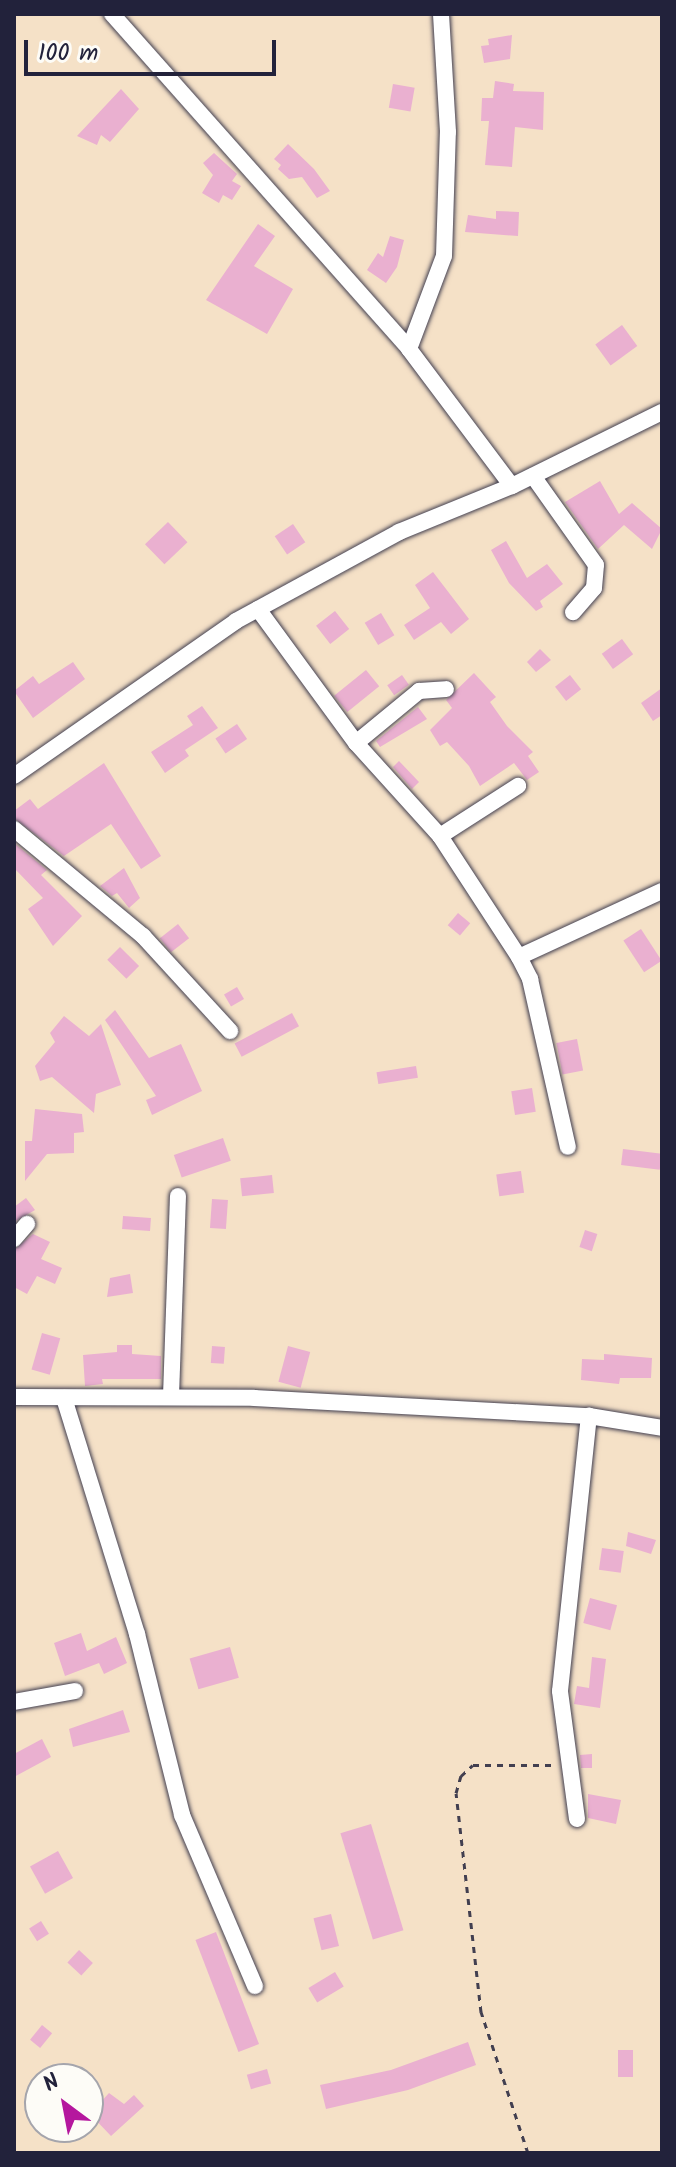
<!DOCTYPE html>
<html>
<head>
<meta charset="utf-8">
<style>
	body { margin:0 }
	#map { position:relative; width:676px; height:2167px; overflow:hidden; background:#f5e1c7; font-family:Kalam,sans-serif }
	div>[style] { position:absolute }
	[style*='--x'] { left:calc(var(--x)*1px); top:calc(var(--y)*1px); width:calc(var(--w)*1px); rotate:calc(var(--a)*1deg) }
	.building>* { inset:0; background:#eab0d0; transform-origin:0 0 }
	.path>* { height:3px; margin-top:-1.5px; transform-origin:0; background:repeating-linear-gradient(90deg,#423f50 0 6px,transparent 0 12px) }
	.roads { filter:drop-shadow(0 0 2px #423f50) drop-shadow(0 0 2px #423f50) }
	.minor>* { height:16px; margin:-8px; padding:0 8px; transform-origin:8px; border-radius:8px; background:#fff }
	span { translate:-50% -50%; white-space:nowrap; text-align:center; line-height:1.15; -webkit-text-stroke:6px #fdfcf7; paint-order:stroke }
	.frame { position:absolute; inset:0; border:16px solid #22223b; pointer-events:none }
	.north { position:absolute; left:24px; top:2063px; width:80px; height:80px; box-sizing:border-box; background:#fdfcf7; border:2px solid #a5a5ac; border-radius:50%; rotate:328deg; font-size:22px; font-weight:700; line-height:32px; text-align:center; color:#22223b }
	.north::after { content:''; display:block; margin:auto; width:28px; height:36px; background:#b5179e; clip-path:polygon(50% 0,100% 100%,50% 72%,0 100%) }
	.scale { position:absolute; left:24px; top:40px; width:252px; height:36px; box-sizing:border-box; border:4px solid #22223b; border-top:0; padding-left:10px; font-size:24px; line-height:28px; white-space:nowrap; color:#22223b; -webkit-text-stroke:6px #fdfcf7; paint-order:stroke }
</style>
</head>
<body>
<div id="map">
	<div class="building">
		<div style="clip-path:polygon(512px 35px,510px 59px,484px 63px,481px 46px,489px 45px,488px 39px)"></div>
		<div style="clip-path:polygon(495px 81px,514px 84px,513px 91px,544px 92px,543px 130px,515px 127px,512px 167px,485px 165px,489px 121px,481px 121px,482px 98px,493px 98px)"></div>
		<div style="left:393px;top:84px;width:22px;height:24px;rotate:10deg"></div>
		<div style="clip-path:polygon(121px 89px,139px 109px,110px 142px,101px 135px,97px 145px,77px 136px)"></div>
		<div style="clip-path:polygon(288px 144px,314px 169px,330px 191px,317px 198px,302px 177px,289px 179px,278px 169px,281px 165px,274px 159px)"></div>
		<div style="clip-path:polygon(214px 153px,237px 174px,232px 181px,241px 186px,232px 200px,223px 195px,219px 203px,202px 193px,213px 175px,203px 163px)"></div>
		<div style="clip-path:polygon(496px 211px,519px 212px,518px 236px,465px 232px,468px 215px,496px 219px)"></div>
		<div style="clip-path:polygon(258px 224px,275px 236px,254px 266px,293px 289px,267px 334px,206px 300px)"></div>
		<div style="clip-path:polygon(390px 236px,404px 240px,397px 267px,386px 283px,367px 270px,378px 253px,383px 257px)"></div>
		<div style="left:622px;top:325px;width:26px;height:33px;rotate:54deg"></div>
		<div style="clip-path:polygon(600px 481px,619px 514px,632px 503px,662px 529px,652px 549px,624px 525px,598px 549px,565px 502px)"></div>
		<div style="left:168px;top:522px;width:28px;height:32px;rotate:46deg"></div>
		<div style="left:293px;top:524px;width:22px;height:22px;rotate:56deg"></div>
		<div style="clip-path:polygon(506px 541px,527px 578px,547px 564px,563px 584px,540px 601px,543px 607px,536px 611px,509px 583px,491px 550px)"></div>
		<div style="clip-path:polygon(433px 572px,469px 619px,451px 634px,441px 622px,414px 640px,404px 625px,430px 608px,415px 585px)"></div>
		<div style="left:335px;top:611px;width:23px;height:24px;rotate:52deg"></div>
		<div style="left:381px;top:613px;width:26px;height:19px;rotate:59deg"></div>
		<div style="left:622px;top:639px;width:19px;height:25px;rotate:54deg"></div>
		<div style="clip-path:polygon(540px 649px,551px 660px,536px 672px,527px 662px)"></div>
		<div style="clip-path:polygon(73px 662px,85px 679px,33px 718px,14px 691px,33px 676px,39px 684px)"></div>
		<div style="left:366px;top:670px;width:21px;height:41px;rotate:51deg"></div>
		<div style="clip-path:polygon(474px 673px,496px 697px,490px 702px,507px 726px,533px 752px,528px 756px,539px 772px,527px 780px,514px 763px,480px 786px,469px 766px,447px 742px,440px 746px,430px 730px,452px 708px,446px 700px)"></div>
		<div style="left:402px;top:675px;width:12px;height:18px;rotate:55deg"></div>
		<div style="left:570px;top:675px;width:18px;height:19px;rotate:52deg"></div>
		<div style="clip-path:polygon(662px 688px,662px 715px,653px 721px,641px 703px)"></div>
		<div style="clip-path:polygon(202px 706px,218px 728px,185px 750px,189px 756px,165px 773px,151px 752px,193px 725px,187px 716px)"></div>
		<div style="clip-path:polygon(418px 707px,427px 719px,380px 747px,376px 741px)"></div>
		<div style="left:237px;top:724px;width:18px;height:26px;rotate:56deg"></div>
		<div style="clip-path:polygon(399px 761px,419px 782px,412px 789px,393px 767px)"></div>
		<div style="clip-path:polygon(104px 763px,161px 856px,141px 869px,111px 824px,64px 856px,14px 818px,14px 811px,30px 799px,38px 809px)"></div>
		<div style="clip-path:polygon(14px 843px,47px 870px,41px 875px,82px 916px,53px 946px,28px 909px,43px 898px,14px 868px)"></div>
		<div style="clip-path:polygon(124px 868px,140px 898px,129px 908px,117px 893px,112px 896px,100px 886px)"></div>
		<div style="left:458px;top:913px;width:16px;height:16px;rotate:40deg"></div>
		<div style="left:178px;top:924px;width:18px;height:23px;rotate:52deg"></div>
		<div style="left:641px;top:929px;width:38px;height:21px;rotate:57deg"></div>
		<div style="left:120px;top:947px;width:27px;height:18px;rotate:45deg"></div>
		<div style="left:237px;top:987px;width:14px;height:15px;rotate:60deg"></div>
		<div style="clip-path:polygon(115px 1010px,149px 1058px,181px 1044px,202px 1091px,152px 1115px,146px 1100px,156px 1096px,105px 1020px)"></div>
		<div style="left:292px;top:1013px;width:15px;height:65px;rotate:62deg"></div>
		<div style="clip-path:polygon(64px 1016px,89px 1036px,101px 1024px,121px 1085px,96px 1094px,94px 1113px,52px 1077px,40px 1081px,35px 1066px,55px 1042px,50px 1033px)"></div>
		<div style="left:577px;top:1039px;width:32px;height:21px;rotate:79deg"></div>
		<div style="left:416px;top:1066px;width:12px;height:40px;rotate:81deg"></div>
		<div style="left:532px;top:1088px;width:24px;height:21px;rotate:81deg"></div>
		<div style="clip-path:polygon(35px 1109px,82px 1114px,84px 1132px,74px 1133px,74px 1153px,47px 1154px,25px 1181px,25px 1141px,32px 1141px)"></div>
		<div style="left:223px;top:1138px;width:24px;height:52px;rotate:71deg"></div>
		<div style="left:623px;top:1149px;width:39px;height:16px;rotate:7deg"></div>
		<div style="left:521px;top:1171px;width:22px;height:25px;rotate:82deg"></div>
		<div style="left:272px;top:1175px;width:18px;height:32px;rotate:84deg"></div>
		<div style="clip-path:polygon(26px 1198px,35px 1210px,14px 1222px,14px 1207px)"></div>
		<div style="left:212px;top:1199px;width:16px;height:29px;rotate:4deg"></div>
		<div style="left:123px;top:1216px;width:28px;height:13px;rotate:4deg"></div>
		<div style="left:585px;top:1230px;width:13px;height:18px;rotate:18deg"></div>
		<div style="clip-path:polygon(33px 1234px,50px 1242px,41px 1259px,62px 1268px,55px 1284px,37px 1276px,27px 1294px,14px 1287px,14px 1250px)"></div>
		<div style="clip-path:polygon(130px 1274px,133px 1293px,107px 1297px,110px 1278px)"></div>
		<div style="left:42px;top:1333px;width:19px;height:38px;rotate:16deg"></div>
		<div style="clip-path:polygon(117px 1345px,132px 1345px,132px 1354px,161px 1356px,161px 1379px,102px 1379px,103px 1384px,85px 1386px,83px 1355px,117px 1352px)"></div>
		<div style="left:212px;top:1346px;width:13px;height:17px;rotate:4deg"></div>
		<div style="left:288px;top:1346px;width:23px;height:37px;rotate:15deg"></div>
		<div style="clip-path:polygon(604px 1354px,652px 1358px,651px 1378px,620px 1378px,619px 1384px,581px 1380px,582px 1359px,604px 1360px)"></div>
		<div style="clip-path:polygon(628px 1532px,656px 1540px,651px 1554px,626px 1546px)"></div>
		<div style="left:602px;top:1548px;width:22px;height:22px;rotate:8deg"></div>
		<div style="left:590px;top:1598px;width:28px;height:26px;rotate:15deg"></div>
		<div style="clip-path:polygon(81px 1633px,87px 1651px,116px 1637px,127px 1663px,104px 1674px,99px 1663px,65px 1676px,54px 1643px)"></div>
		<div style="left:230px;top:1647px;width:32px;height:42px;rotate:74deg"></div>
		<div style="clip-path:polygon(592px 1657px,606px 1659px,600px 1708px,574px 1704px,577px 1686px,589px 1688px)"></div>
		<div style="clip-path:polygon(123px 1710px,130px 1732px,73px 1747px,69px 1729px)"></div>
		<div style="clip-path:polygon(42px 1739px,51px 1757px,14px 1777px,14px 1754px)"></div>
		<div style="clip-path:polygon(592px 1754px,592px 1768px,581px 1768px,580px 1755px)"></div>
		<div style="clip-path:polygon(588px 1794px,621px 1800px,616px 1824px,588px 1818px)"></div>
		<div style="left:371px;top:1824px;width:111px;height:32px;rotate:73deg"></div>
		<div style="left:58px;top:1851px;width:31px;height:32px;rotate:61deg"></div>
		<div style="left:331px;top:1914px;width:33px;height:18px;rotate:76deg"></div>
		<div style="left:41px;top:1921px;width:15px;height:14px;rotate:58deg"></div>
		<div style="left:216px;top:1932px;width:120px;height:22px;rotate:69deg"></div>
		<div style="left:79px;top:1950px;width:19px;height:17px;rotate:43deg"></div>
		<div style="left:335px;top:1972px;width:17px;height:31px;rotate:59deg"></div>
		<div style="left:42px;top:2025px;width:13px;height:19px;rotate:39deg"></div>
		<div style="clip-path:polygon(468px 2042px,476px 2065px,408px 2090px,326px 2109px,320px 2085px,391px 2070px)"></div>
		<div style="left:618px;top:2050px;width:15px;height:27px"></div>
		<div style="left:267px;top:2069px;width:15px;height:21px;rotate:74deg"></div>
		<div style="clip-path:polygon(109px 2093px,124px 2104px,134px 2095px,144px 2106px,111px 2136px,90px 2114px)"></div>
	</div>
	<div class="path">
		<div style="--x:528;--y:2153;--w:149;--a:-108.4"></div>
		<div style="--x:481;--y:2012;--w:220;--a:-96.5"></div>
		<div style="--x:456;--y:1793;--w:18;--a:-74"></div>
		<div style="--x:461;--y:1776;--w:16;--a:-43"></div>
		<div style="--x:473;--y:1765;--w:82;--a:0"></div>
	</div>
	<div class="roads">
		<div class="minor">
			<div style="--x:112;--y:14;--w:448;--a:48.4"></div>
			<div style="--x:409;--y:349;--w:171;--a:53.1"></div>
			<div style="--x:409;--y:349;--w:99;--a:-69.4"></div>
			<div style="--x:444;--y:256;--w:124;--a:-88.2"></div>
			<div style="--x:448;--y:132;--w:118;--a:-93.4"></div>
			<div style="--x:533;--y:476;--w:109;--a:54.7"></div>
			<div style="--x:596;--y:565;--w:23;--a:95"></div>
			<div style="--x:594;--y:588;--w:32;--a:131"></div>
			<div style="--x:258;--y:609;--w:166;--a:53.8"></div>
			<div style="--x:356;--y:743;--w:125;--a:47.9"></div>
			<div style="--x:440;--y:836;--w:145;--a:56.9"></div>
			<div style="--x:519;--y:957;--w:25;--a:63"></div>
			<div style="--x:530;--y:979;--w:172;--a:77.3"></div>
			<div style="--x:356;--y:743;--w:82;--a:-39.5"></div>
			<div style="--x:419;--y:691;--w:27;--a:-4"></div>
			<div style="--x:14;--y:776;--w:271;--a:-34.9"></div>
			<div style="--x:236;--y:621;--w:186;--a:-28.6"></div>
			<div style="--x:399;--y:532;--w:122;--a:-22.2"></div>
			<div style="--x:512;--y:486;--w:167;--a:-26.3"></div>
			<div style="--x:14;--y:829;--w:168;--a:39.7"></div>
			<div style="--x:143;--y:936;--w:129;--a:47.5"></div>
			<div style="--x:440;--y:836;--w:93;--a:-32.7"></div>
			<div style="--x:519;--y:957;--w:157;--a:-24.8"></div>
			<div style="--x:14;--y:1239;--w:20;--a:-49"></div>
			<div style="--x:171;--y:1396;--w:200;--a:-88"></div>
			<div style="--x:14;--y:1397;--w:240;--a:0.2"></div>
			<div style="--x:254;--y:1398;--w:335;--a:3.1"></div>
			<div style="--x:589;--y:1416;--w:74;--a:9.3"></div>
			<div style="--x:64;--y:1398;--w:247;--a:72.8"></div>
			<div style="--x:137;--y:1634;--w:187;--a:76"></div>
			<div style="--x:182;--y:1815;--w:186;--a:66.9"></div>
			<div style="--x:14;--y:1702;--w:62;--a:-10.2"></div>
			<div style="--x:577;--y:1819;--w:129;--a:-97.6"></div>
			<div style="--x:560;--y:1691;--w:277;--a:-84"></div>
		</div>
	</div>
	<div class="frame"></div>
	<div class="north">N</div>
	<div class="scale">100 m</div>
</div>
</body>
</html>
